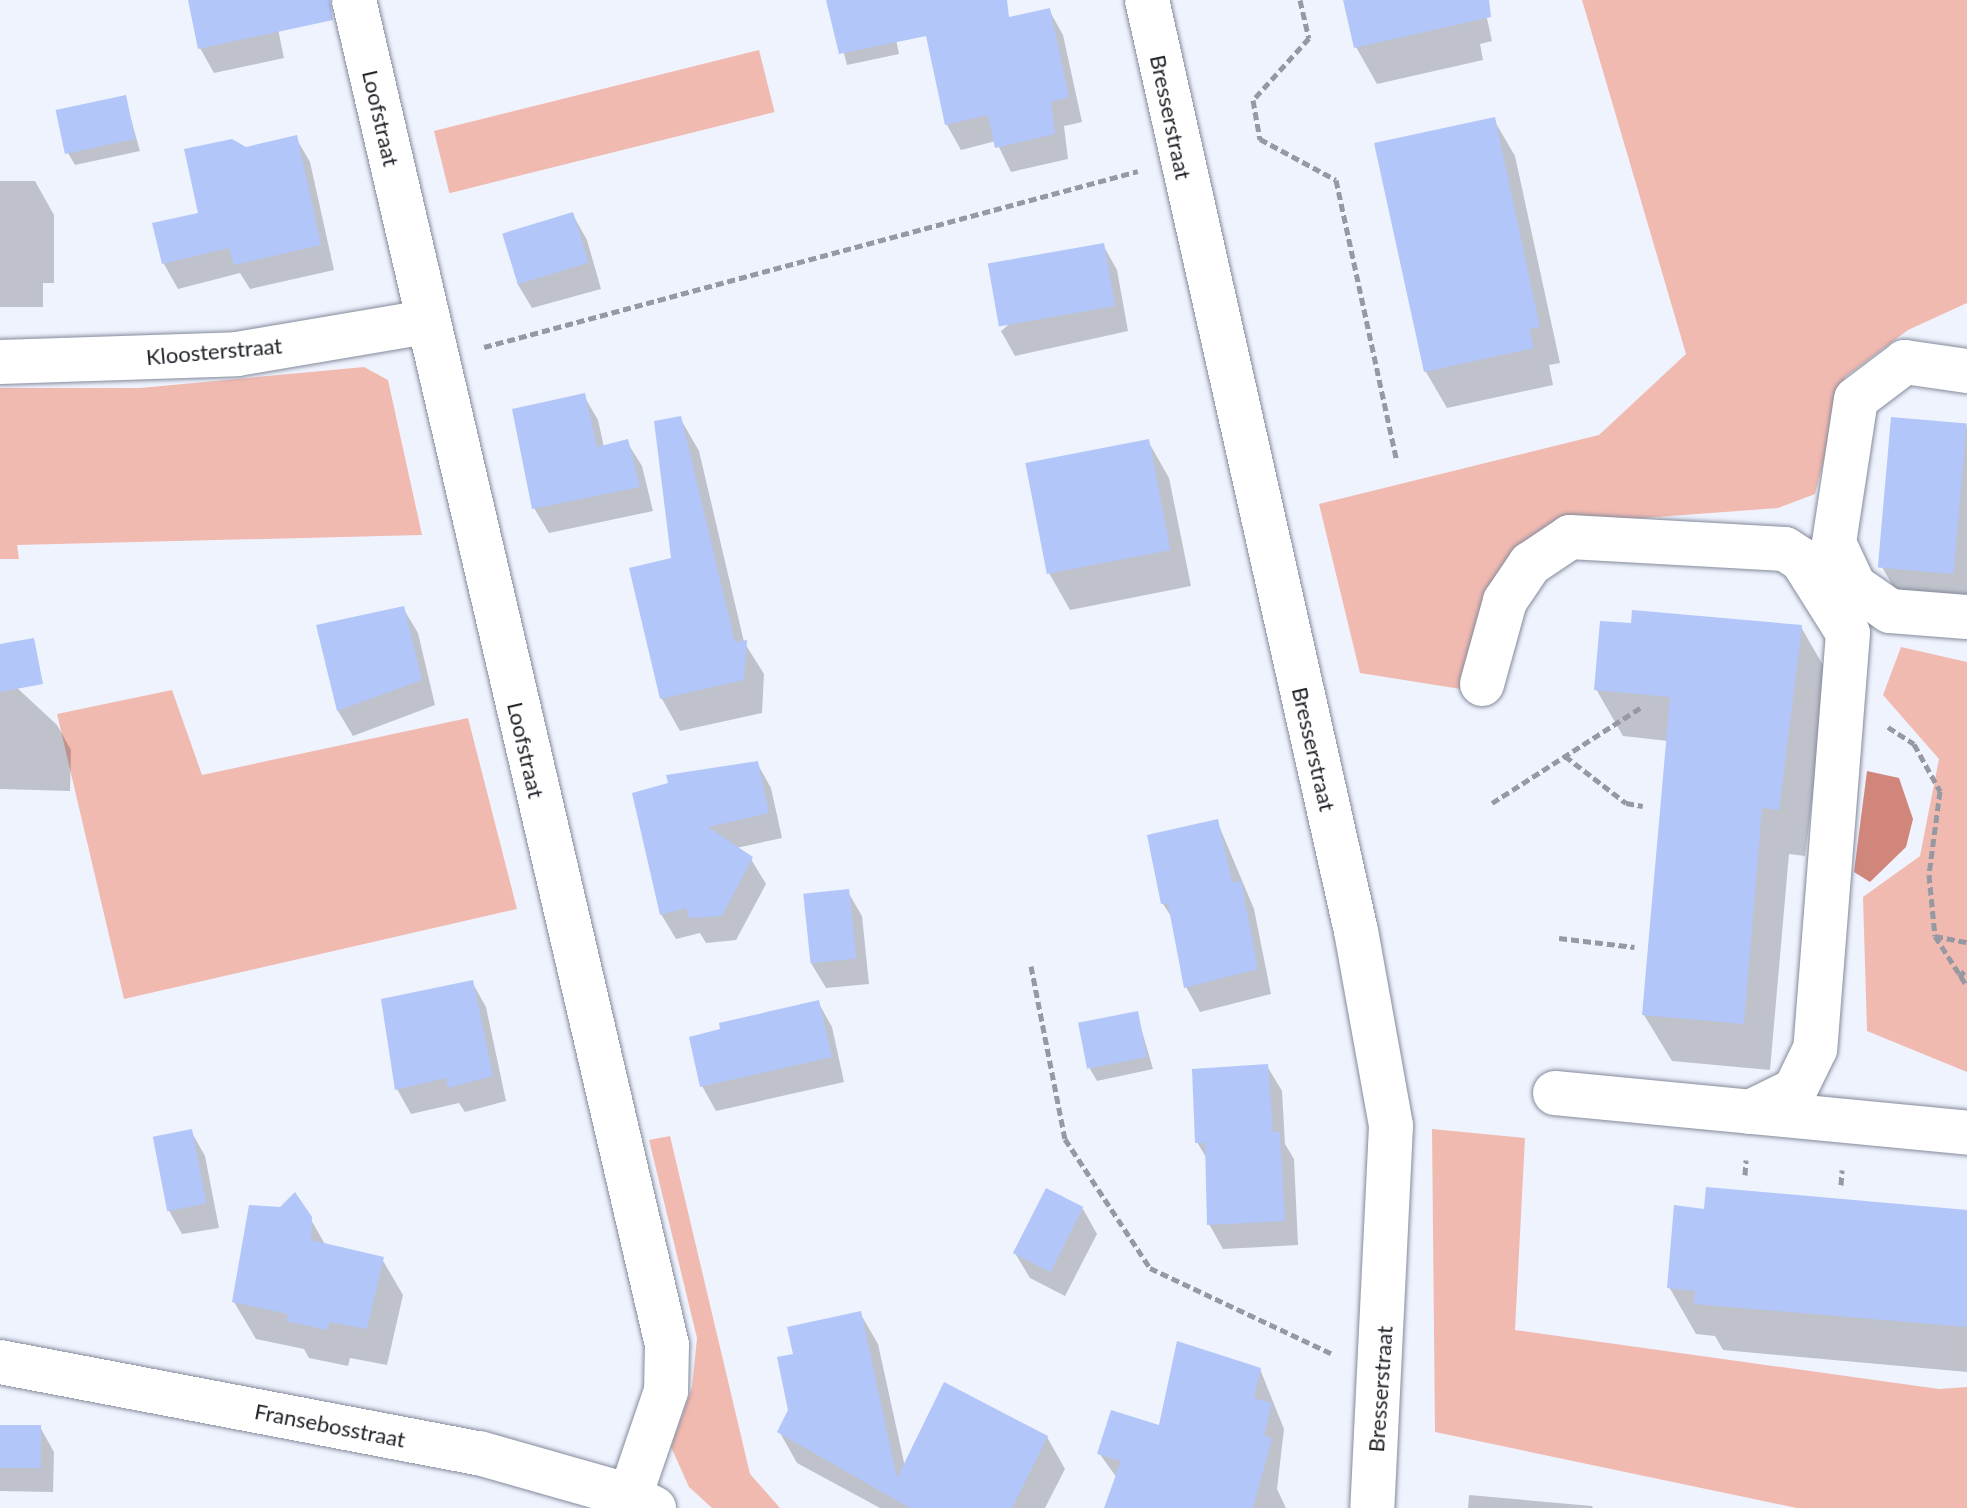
<!DOCTYPE html>
<html>
<head>
<meta charset="utf-8">
<style>
	body { margin:0 }
	#map { position:relative; width:1967px; height:1508px; overflow:hidden; background:#eff3fe; font-family:Lato,sans-serif }
	div>[style] { position:absolute }
	[style*='--x'] { left:calc(var(--x)*1px); top:calc(var(--y)*1px); width:calc(var(--w)*1px); rotate:calc(var(--a)*1deg) }
	.green>* { inset:0; background:#f1bab1; transform-origin:0 0 }
	.water>* { inset:0; background:#d1867b }
	.shadow>* { inset:0; background:#0003 }
	.building>* { inset:0; background:#b2c6f9; transform-origin:0 0 }
	.path>* { height:5px; margin-top:-2.5px; transform-origin:0; background:repeating-linear-gradient(90deg,#9699a2 0 8px,transparent 0 12px) }
	.roads { filter:drop-shadow(0 0 2px #848a9b) drop-shadow(0 0 2px #848a9b) }
	.minor>* { height:44px; margin:-22px; padding:0 22px; transform-origin:22px; border-radius:22px; background:#fff }
	span { translate:-50% -50%; white-space:nowrap; text-align:center; line-height:1.15; -webkit-text-stroke:7px #fff; paint-order:stroke }
	.street-label { font-size:22px; color:#21242a }
</style>
</head>
<body>
<div id="map">
	<div class="green">
		<div style="clip-path:polygon(1582px 0,1967px 0,1967px 303px,1908px 330px,1845px 377px,1815px 494px,1778px 508px,1563px 524px,1467px 690px,1360px 673px,1319px 504px,1599px 435px,1686px 354px)"></div>
		<div style="left:759px;top:50px;width:64px;height:335px;rotate:76deg"></div>
		<div style="clip-path:polygon(364px 367px,388px 380px,422px 535px,17px 545px,19px 559px,0 559px,0 388px,140px 388px)"></div>
		<div style="clip-path:polygon(1901px 647px,1967px 662px,1967px 1072px,1867px 1031px,1863px 897px,1920px 856px,1939px 759px,1883px 695px)"></div>
		<div style="clip-path:polygon(172px 690px,202px 775px,468px 718px,517px 909px,124px 999px,57px 714px)"></div>
		<div style="clip-path:polygon(1432px 1129px,1525px 1138px,1515px 1330px,1939px 1389px,1967px 1387px,1967px 1508px,1797px 1508px,1435px 1432px)"></div>
		<div style="clip-path:polygon(670px 1136px,750px 1474px,780px 1508px,712px 1508px,689px 1487px,671px 1447px,692px 1387px,697px 1338px,649px 1140px)"></div>
	</div>
	<div class="water">
		<div style="clip-path:polygon(1867px 771px,1899px 778px,1913px 819px,1906px 847px,1870px 882px,1854px 872px)"></div>
	</div>
	<div class="shadow">
		<div style="clip-path:polygon(190px 0,272px 0,284px 58px,214px 73px,200px 48px)"></div>
		<div style="clip-path:polygon(830px 0,888px 0,899px 54px,847px 65px)"></div>
		<div style="clip-path:polygon(1345px 0,1483px 0,1492px 41px,1480px 44px,1483px 60px,1377px 84px,1356px 47px)"></div>
		<div style="clip-path:polygon(1049px 10px,1063px 35px,1082px 122px,1064px 126px,1068px 159px,1011px 172px,996px 141px,961px 150px,947px 125px,928px 38px)"></div>
		<div style="clip-path:polygon(125px 98px,140px 151px,75px 165px,68px 153px)"></div>
		<div style="clip-path:polygon(1494px 120px,1515px 156px,1560px 363px,1549px 365px,1553px 385px,1447px 408px,1426px 372px,1376px 145px)"></div>
		<div style="clip-path:polygon(296px 138px,310px 162px,334px 270px,250px 289px,240px 273px,178px 289px,164px 264px,155px 224px,201px 215px,246px 149px)"></div>
		<div style="clip-path:polygon(0 181px,35px 181px,54px 215px,54px 283px,43px 283px,43px 307px,0 307px)"></div>
		<div style="clip-path:polygon(573px 215px,587px 240px,601px 289px,532px 308px,517px 283px)"></div>
		<div style="clip-path:polygon(1103px 245px,1117px 270px,1128px 331px,1015px 356px,1001px 331px)"></div>
		<div style="clip-path:polygon(584px 396px,598px 420px,604px 447px,627px 442px,642px 466px,653px 511px,549px 533px,534px 508px)"></div>
		<div style="clip-path:polygon(680px 418px,699px 451px,744px 642px,764px 674px,762px 713px,680px 731px,662px 699px,631px 570px,673px 560px)"></div>
		<div style="clip-path:polygon(1967px 426px,1967px 608px,1903px 604px,1882px 567px)"></div>
		<div style="clip-path:polygon(1148px 441px,1169px 478px,1191px 586px,1070px 610px,1049px 573px)"></div>
		<div style="clip-path:polygon(403px 608px,418px 633px,435px 705px,353px 736px,338px 711px,318px 626px)"></div>
		<div style="clip-path:polygon(1632px 625px,1801px 627px,1828px 674px,1805px 856px,1789px 854px,1770px 1070px,1672px 1061px,1644px 1015px,1668px 741px,1623px 736px,1596px 689px)"></div>
		<div style="clip-path:polygon(0 672px,57px 725px,71px 750px,70px 791px,0 789px)"></div>
		<div style="clip-path:polygon(757px 763px,771px 788px,782px 838px,736px 848px,751px 859px,766px 884px,736px 940px,706px 943px,700px 933px,676px 939px,661px 914px,670px 785px)"></div>
		<div style="clip-path:polygon(1217px 821px,1254px 909px,1271px 994px,1200px 1012px,1186px 987px,1174px 921px,1163px 904px)"></div>
		<div style="clip-path:polygon(848px 892px,862px 916px,869px 984px,826px 988px,811px 963px)"></div>
		<div style="clip-path:polygon(472px 982px,486px 1007px,506px 1101px,465px 1112px,459px 1103px,411px 1114px,397px 1089px)"></div>
		<div style="clip-path:polygon(818px 1002px,832px 1027px,844px 1082px,716px 1111px,702px 1086px)"></div>
		<div style="clip-path:polygon(1137px 1014px,1153px 1069px,1097px 1081px,1090px 1069px)"></div>
		<div style="clip-path:polygon(1267px 1066px,1282px 1091px,1285px 1144px,1294px 1159px,1298px 1245px,1223px 1249px,1209px 1224px,1207px 1159px,1197px 1142px)"></div>
		<div style="clip-path:polygon(191px 1131px,205px 1156px,219px 1228px,182px 1234px,168px 1209px)"></div>
		<div style="clip-path:polygon(280px 1209px,310px 1218px,326px 1246px,382px 1259px,403px 1295px,387px 1365px,350px 1358px,348px 1366px,309px 1358px,304px 1349px,256px 1339px,234px 1302px)"></div>
		<div style="clip-path:polygon(1083px 1209px,1097px 1234px,1065px 1296px,1030px 1278px,1015px 1253px)"></div>
		<div style="clip-path:polygon(1705px 1211px,1967px 1212px,1967px 1372px,1723px 1350px,1715px 1336px,1696px 1334px,1669px 1287px)"></div>
		<div style="clip-path:polygon(860px 1313px,878px 1344px,905px 1467px,1047px 1437px,1065px 1469px,1045px 1508px,880px 1508px,797px 1463px,779px 1431px,790px 1411px,795px 1355px)"></div>
		<div style="clip-path:polygon(1260px 1369px,1284px 1429px,1277px 1489px,1286px 1508px,1105px 1508px,1117px 1478px,1099px 1453px,1161px 1428px)"></div>
		<div style="clip-path:polygon(0 1427px,40px 1427px,54px 1452px,53px 1492px,0 1491px)"></div>
		<div style="clip-path:polygon(1469px 1495px,1592px 1506px,1593px 1508px,1468px 1508px)"></div>
	</div>
	<div class="building">
		<div style="clip-path:polygon(188px 0,330px 0,333px 20px,198px 49px)"></div>
		<div style="clip-path:polygon(826px 0,1007px 0,1009px 17px,1050px 8px,1069px 97px,1051px 102px,1055px 134px,995px 148px,988px 115px,945px 125px,926px 36px,839px 54px)"></div>
		<div style="clip-path:polygon(1343px 0,1489px 0,1491px 17px,1354px 48px)"></div>
		<div style="left:126px;top:95px;width:45px;height:72px;rotate:78deg"></div>
		<div style="clip-path:polygon(1495px 117px,1540px 327px,1529px 329px,1534px 348px,1424px 372px,1374px 143px)"></div>
		<div style="clip-path:polygon(297px 135px,321px 245px,234px 265px,229px 248px,162px 264px,152px 223px,198px 213px,184px 149px,232px 139px,246px 147px)"></div>
		<div style="left:573px;top:212px;width:53px;height:74px;rotate:73deg"></div>
		<div style="left:1104px;top:243px;width:64px;height:118px;rotate:80deg"></div>
		<div style="clip-path:polygon(585px 393px,597px 447px,628px 439px,640px 487px,532px 509px,512px 409px)"></div>
		<div style="clip-path:polygon(681px 416px,735px 642px,747px 640px,744px 680px,660px 699px,629px 568px,671px 558px,654px 421px)"></div>
		<div style="left:1891px;top:417px;width:76px;height:151px;rotate:5deg"></div>
		<div style="left:1149px;top:439px;width:113px;height:126px;rotate:79deg"></div>
		<div style="clip-path:polygon(404px 606px,422px 680px,337px 711px,316px 625px)"></div>
		<div style="clip-path:polygon(1632px 610px,1802px 625px,1779px 810px,1762px 808px,1744px 1024px,1642px 1015px,1670px 697px,1594px 690px,1600px 621px,1631px 623px)"></div>
		<div style="clip-path:polygon(34px 638px,43px 684px,0 692px,0 644px)"></div>
		<div style="clip-path:polygon(758px 761px,769px 813px,708px 827px,753px 857px,722px 916px,689px 918px,686px 908px,660px 915px,632px 793px,668px 783px,666px 775px)"></div>
		<div style="clip-path:polygon(1218px 819px,1232px 882px,1241px 881px,1258px 969px,1184px 988px,1168px 904px,1161px 904px,1147px 835px)"></div>
		<div style="left:849px;top:889px;width:70px;height:46px;rotate:84deg"></div>
		<div style="clip-path:polygon(473px 980px,493px 1076px,448px 1088px,446px 1078px,395px 1090px,381px 999px)"></div>
		<div style="clip-path:polygon(819px 1000px,832px 1057px,700px 1087px,689px 1037px,720px 1029px,719px 1023px)"></div>
		<div style="left:1138px;top:1011px;width:47px;height:61px;rotate:79deg"></div>
		<div style="clip-path:polygon(1268px 1064px,1273px 1132px,1280px 1132px,1285px 1221px,1207px 1225px,1205px 1143px,1195px 1143px,1192px 1069px)"></div>
		<div style="left:192px;top:1129px;width:76px;height:40px;rotate:79deg"></div>
		<div style="clip-path:polygon(1706px 1187px,1967px 1210px,1967px 1327px,1694px 1304px,1695px 1291px,1667px 1288px,1674px 1205px,1704px 1209px)"></div>
		<div style="left:1046px;top:1188px;width:42px;height:73px;rotate:27deg"></div>
		<div style="clip-path:polygon(295px 1192px,312px 1217px,311px 1240px,384px 1257px,367px 1329px,330px 1322px,327px 1330px,286px 1321px,288px 1314px,232px 1302px,249px 1205px,280px 1207px)"></div>
		<div style="clip-path:polygon(861px 1311px,897px 1478px,944px 1382px,1048px 1436px,1012px 1508px,910px 1508px,777px 1432px,788px 1410px,777px 1357px,793px 1354px,787px 1327px)"></div>
		<div style="clip-path:polygon(1177px 1341px,1261px 1368px,1254px 1398px,1272px 1403px,1264px 1435px,1272px 1439px,1253px 1508px,1104px 1508px,1121px 1461px,1097px 1454px,1111px 1410px,1159px 1425px)"></div>
		<div style="left:0;top:1425px;width:41px;height:43px"></div>
	</div>
	<div class="path">
		<div style="--x:1300;--y:0;--w:39;--a:77"></div>
		<div style="--x:1309;--y:38;--w:84;--a:132.1"></div>
		<div style="--x:1253;--y:100;--w:40;--a:80"></div>
		<div style="--x:1260;--y:139;--w:86;--a:28.3"></div>
		<div style="--x:1336;--y:180;--w:288;--a:77.8"></div>
		<div style="--x:484;--y:347;--w:677;--a:-15.06"></div>
		<div style="--x:1888;--y:727;--w:31;--a:33"></div>
		<div style="--x:1914;--y:744;--w:54;--a:61"></div>
		<div style="--x:1940;--y:791;--w:85;--a:97.5"></div>
		<div style="--x:1929;--y:875;--w:61;--a:84.4"></div>
		<div style="--x:1935;--y:936;--w:59;--a:57.4"></div>
		<div style="--x:1565;--y:756;--w:77;--a:37.6"></div>
		<div style="--x:1626;--y:803;--w:17;--a:10"></div>
		<div style="--x:1492;--y:803;--w:179;--a:-32.7"></div>
		<div style="--x:1935;--y:936;--w:33;--a:11"></div>
		<div style="--x:1559;--y:938;--w:76;--a:6.8"></div>
		<div style="--x:1031;--y:966;--w:176;--a:78.9"></div>
		<div style="--x:1065;--y:1139;--w:154;--a:56.6"></div>
		<div style="--x:1150;--y:1268;--w:200;--a:25.2"></div>
		<div style="--x:1959;--y:977;--w:12;--a:-48"></div>
		<div style="--x:1745;--y:1175;--w:15;--a:-86"></div>
		<div style="--x:1841;--y:1185;--w:15;--a:-86"></div>
	</div>
	<div class="roads">
		<div class="minor">
			<div style="--x:354;--y:0;--w:1381;--a:76.9"></div>
			<div style="--x:667;--y:1345;--w:46;--a:91.2"></div>
			<div style="--x:666;--y:1391;--w:111;--a:108.9"></div>
			<div style="--x:1147;--y:0;--w:954;--a:77.35"></div>
			<div style="--x:1356;--y:931;--w:198;--a:79.8"></div>
			<div style="--x:1391;--y:1126;--w:382;--a:92.8"></div>
			<div style="--x:0;--y:362;--w:237;--a:-1.9"></div>
			<div style="--x:237;--y:354;--w:193;--a:-9.6"></div>
			<div style="--x:1967;--y:371;--w:63;--a:-171.7"></div>
			<div style="--x:1905;--y:362;--w:61;--a:142.9"></div>
			<div style="--x:1856;--y:399;--w:146;--a:98.7"></div>
			<div style="--x:1834;--y:543;--w:47;--a:65.1"></div>
			<div style="--x:1854;--y:586;--w:44;--a:34.8"></div>
			<div style="--x:1890;--y:611;--w:77;--a:4.5"></div>
			<div style="--x:1482;--y:684;--w:86;--a:-74.5"></div>
			<div style="--x:1505;--y:601;--w:45;--a:-56"></div>
			<div style="--x:1530;--y:564;--w:48;--a:-34"></div>
			<div style="--x:1570;--y:537;--w:215;--a:3.2"></div>
			<div style="--x:1785;--y:549;--w:20;--a:33"></div>
			<div style="--x:1802;--y:560;--w:86;--a:57.8"></div>
			<div style="--x:1848;--y:633;--w:417;--a:94.5"></div>
			<div style="--x:1815;--y:1049;--w:46;--a:116"></div>
			<div style="--x:1795;--y:1090;--w:50;--a:153.9"></div>
			<div style="--x:1555;--y:1093;--w:414;--a:5.5"></div>
			<div style="--x:0;--y:1362;--w:488;--a:10.8"></div>
			<div style="--x:479;--y:1453;--w:157;--a:15.9"></div>
			<div style="--x:630;--y:1496;--w:27;--a:27"></div>
		</div>
	</div>
	<div class="street-label">
		<span style="left:1171px;top:117px;rotate:78deg">Bresserstraat</span>
		<span style="left:381px;top:118px;rotate:77deg">Loofstraat</span>
		<span style="left:214px;top:351px;rotate:-5deg">Kloosterstraat</span>
		<span style="left:1314px;top:749px;rotate:77deg">Bresserstraat</span>
		<span style="left:526px;top:750px;rotate:77deg">Loofstraat</span>
		<span style="left:1380px;top:1389px;rotate:-86deg">Bresserstraat</span>
		<span style="left:330px;top:1425px;rotate:11deg">Fransebosstraat</span>
	</div>
</div>
</body>
</html>
